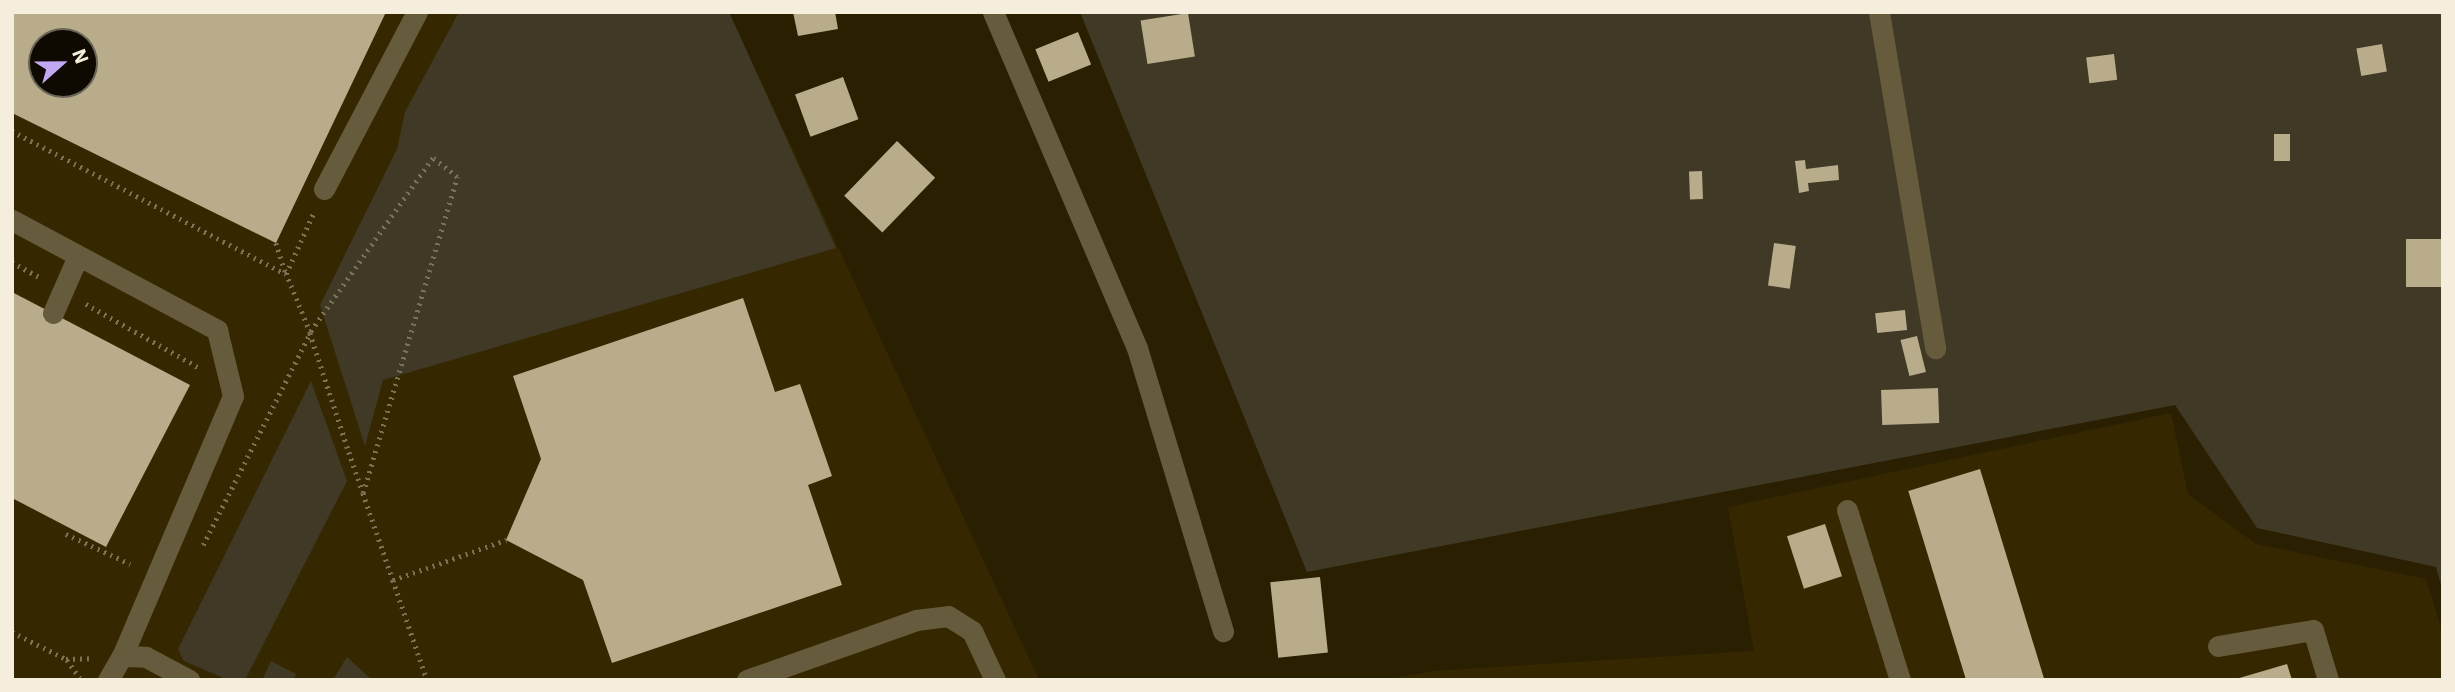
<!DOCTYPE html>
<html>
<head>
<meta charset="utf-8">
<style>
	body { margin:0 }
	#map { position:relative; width:2455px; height:692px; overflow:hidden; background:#2a2001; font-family:"IBM Plex Sans",sans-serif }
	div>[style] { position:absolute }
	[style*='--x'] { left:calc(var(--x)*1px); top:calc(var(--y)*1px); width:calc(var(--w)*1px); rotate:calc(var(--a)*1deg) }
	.built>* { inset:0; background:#352800 }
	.green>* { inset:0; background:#403926 }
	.building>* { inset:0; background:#b8ac8a; transform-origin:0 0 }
	.path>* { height:4.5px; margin-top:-2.25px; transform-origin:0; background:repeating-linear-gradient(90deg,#7a7157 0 2px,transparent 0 7px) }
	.minor>* { height:21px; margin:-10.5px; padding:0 10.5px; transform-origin:10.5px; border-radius:10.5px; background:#665b3c }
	span { translate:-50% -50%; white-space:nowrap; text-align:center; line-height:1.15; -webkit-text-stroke:7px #0f0a01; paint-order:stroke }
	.frame { position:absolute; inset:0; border:14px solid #f5eedc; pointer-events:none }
	.north { position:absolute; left:28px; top:28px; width:70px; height:70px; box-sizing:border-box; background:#0f0a01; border:2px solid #6b6559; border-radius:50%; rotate:69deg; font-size:19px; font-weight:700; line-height:28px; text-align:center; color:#f5eedc }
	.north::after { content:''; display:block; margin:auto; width:24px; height:32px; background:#c2a8f2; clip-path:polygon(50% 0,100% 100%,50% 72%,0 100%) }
</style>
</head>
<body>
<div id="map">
	<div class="built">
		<div style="clip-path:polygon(evenodd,12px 12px,729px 12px,1039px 680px,12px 680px,12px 12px,42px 42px,84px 42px,84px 84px,42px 84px,42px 42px)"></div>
		<div style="clip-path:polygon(2171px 413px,2188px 494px,2256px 544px,2426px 579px,2443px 634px,2443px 680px,1385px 680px,1433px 671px,1754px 651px,1728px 507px)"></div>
	</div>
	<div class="green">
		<div style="clip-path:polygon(459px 12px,729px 12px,836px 248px,383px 380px,365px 446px,320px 305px,397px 149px,405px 112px)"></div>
		<div style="clip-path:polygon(1080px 12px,2443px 12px,2443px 592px,2436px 567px,2257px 528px,2175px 405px,1307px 572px)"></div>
		<div style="clip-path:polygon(311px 381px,347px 481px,245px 680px,228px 680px,184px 661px,178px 649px)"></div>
		<div style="clip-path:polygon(347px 657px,372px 680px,333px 680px)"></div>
		<div style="clip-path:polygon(271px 661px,296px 674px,293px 680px,262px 680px)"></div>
	</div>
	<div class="building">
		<div style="clip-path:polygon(evenodd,12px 12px,386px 12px,276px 243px,12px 113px,12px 12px,42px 42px,84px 42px,84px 84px,42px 84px,42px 42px)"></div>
		<div style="clip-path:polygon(793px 12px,835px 12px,838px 29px,798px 36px)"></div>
		<div style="left:1188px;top:13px;width:44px;height:48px;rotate:81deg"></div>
		<div style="left:1078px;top:32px;width:35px;height:46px;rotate:68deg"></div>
		<div style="left:2382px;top:44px;width:28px;height:26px;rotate:80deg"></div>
		<div style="left:2114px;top:54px;width:26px;height:28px;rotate:83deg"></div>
		<div style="left:843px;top:77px;width:45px;height:51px;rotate:70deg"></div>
		<div style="left:2274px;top:134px;width:16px;height:27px"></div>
		<div style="left:897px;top:141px;width:53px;height:76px;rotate:44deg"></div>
		<div style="clip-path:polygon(1805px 160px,1806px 169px,1838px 165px,1839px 180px,1808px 183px,1809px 191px,1799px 193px,1795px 161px)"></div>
		<div style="left:1702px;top:171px;width:28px;height:13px;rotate:88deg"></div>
		<div style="left:2443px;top:239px;width:48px;height:37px;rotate:90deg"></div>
		<div style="left:1774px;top:243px;width:22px;height:43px;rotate:8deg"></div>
		<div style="clip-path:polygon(12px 292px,190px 385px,106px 547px,12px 498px)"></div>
		<div style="clip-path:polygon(743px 298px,775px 392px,800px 384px,832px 476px,808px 485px,842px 585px,612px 663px,583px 580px,506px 540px,541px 459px,513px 376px)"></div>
		<div style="left:1905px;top:310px;width:20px;height:30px;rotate:84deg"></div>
		<div style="left:1917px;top:336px;width:37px;height:17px;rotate:76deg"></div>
		<div style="left:1938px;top:388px;width:35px;height:57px;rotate:88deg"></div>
		<div style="left:1980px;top:469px;width:220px;height:75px;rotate:73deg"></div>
		<div style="left:1825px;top:524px;width:55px;height:40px;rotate:72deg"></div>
		<div style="left:1320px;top:577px;width:76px;height:50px;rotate:84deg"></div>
		<div style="clip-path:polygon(2287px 664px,2292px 680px,2236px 680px,2236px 679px)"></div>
	</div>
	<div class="path">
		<div style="--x:12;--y:131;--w:309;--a:27.6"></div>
		<div style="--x:276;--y:243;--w:33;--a:72"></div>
		<div style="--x:12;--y:262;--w:31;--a:29"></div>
		<div style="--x:86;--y:304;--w:129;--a:29.4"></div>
		<div style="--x:363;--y:493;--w:330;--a:-73.4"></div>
		<div style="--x:457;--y:177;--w:31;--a:-142"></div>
		<div style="--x:433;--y:158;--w:214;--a:125.1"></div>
		<div style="--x:310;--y:333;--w:125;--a:71.9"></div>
		<div style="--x:349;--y:452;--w:43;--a:71.1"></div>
		<div style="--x:363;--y:493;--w:92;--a:71"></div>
		<div style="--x:393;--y:580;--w:106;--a:71.2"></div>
		<div style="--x:66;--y:534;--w:71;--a:25.1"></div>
		<div style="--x:203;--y:545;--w:237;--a:-63.2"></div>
		<div style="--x:310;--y:333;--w:64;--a:-112.1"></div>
		<div style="--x:286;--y:274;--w:68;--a:-65.7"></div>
		<div style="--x:393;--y:580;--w:120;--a:-19.5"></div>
		<div style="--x:12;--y:632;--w:60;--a:26.6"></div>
		<div style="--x:66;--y:659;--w:23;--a:-2"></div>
		<div style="--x:67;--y:660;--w:22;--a:54"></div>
	</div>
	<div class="minor">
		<div style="--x:993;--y:12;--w:366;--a:66.8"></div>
		<div style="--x:1137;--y:348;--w:296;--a:73.1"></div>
		<div style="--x:1879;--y:12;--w:341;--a:80.5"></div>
		<div style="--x:324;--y:189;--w:200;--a:-62.3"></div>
		<div style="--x:12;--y:220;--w:233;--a:28.2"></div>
		<div style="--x:217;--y:330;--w:68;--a:76.4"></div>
		<div style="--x:233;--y:396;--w:283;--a:113.1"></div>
		<div style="--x:122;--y:656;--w:24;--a:2"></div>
		<div style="--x:146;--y:657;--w:49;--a:28.1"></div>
		<div style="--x:53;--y:313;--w:62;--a:-66.3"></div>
		<div style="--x:1847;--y:510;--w:178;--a:72.7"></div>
		<div style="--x:2218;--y:646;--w:96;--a:-9.6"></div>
		<div style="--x:2313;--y:630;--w:52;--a:73.3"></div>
		<div style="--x:108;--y:680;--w:28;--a:-60"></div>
		<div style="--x:747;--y:680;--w:179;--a:-19.5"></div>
		<div style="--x:916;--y:620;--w:32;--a:-7"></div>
		<div style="--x:948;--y:616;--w:28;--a:32"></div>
		<div style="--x:972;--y:631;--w:54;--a:64.9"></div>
	</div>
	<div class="frame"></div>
	<div class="north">N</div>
</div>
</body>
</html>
